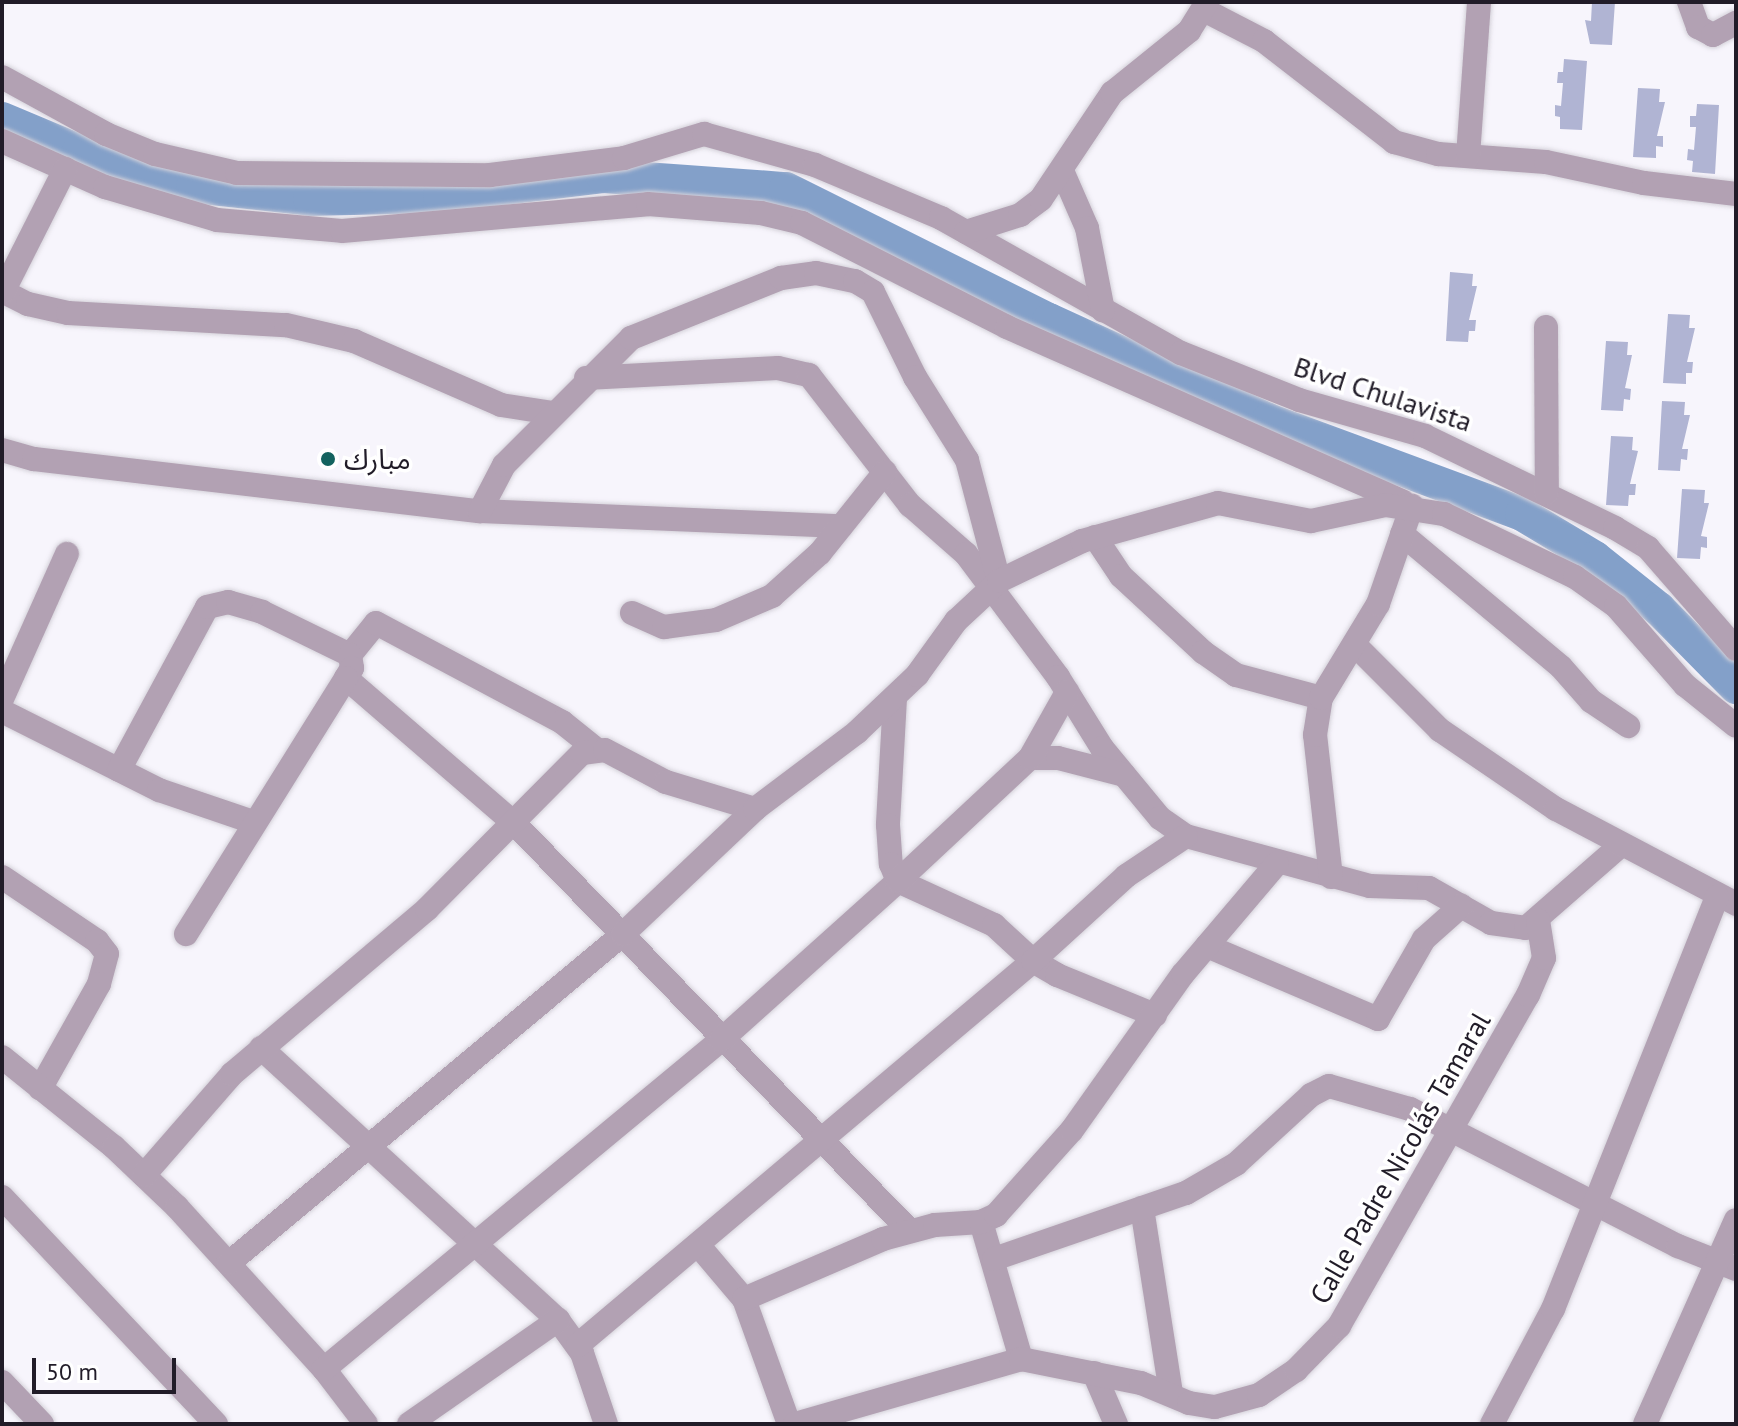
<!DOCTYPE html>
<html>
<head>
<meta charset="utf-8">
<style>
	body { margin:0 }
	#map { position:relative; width:1738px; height:1426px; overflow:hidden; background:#f7f5fc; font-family:"PT Sans","Noto Sans Arabic",sans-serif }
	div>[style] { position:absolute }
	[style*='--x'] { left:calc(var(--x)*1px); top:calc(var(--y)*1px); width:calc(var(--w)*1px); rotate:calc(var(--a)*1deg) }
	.river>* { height:34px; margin:-17px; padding:0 17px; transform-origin:17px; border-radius:17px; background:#83a0c9 }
	.building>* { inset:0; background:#b0b4d3 }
	.roads { filter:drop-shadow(0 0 2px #d5d2da) drop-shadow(0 0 2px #d5d2da) }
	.minor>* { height:24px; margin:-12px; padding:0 12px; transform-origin:12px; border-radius:12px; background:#b2a1b3 }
	.dots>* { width:22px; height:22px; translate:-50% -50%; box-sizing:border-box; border:4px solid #fff; border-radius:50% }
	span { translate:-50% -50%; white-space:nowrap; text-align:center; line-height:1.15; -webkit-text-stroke:7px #fff; paint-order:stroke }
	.street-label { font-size:28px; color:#211c28 }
	.poi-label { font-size:28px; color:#211c28 }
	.left { translate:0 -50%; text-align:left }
	.frame { position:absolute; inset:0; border:4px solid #211c28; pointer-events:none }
	.scale { position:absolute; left:32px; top:1358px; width:144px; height:36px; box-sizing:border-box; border:4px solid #211c28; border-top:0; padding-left:10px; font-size:24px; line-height:28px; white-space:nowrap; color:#211c28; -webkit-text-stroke:6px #fff; paint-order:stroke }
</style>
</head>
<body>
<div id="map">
	<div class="river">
		<div style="--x:2;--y:119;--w:83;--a:22.6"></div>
		<div style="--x:79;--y:151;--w:119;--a:17.1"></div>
		<div style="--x:193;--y:186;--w:118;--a:6.3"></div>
		<div style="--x:310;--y:199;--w:130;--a:-1.3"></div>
		<div style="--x:440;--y:196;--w:164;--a:-7"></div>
		<div style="--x:603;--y:176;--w:183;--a:4.1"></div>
		<div style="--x:786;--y:189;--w:294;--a:26.5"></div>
		<div style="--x:1049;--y:320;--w:241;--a:24.5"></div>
		<div style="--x:1268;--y:420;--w:271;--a:20.3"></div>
		<div style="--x:1522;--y:514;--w:85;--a:31.1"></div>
		<div style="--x:1595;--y:558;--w:82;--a:38.6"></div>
		<div style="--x:1659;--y:609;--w:110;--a:45.4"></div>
	</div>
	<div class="building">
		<div style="clip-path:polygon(1592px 2px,1615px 2px,1612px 45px,1590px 44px,1585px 20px,1591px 21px)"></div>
		<div style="clip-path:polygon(1564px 59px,1587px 61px,1582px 130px,1560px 129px,1560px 117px,1555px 116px,1555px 105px,1561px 106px,1563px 83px,1557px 83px,1558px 72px,1563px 72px)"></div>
		<div style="clip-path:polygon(1638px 88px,1660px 89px,1659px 102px,1665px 102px,1657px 136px,1663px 136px,1663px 147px,1656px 146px,1656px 158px,1633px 157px)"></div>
		<div style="clip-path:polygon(1697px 104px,1719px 105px,1715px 174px,1692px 172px,1693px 161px,1687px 160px,1688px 149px,1694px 150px,1696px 127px,1690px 127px,1690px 116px,1696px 116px)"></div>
		<div style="clip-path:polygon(1450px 272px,1473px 274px,1472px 286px,1477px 286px,1469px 320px,1476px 320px,1475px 331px,1469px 331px,1468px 342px,1446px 341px)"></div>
		<div style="clip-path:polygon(1668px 314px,1690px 315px,1689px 328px,1695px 328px,1687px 362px,1693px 362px,1692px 373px,1686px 373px,1686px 384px,1663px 383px)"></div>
		<div style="clip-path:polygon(1606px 341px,1628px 342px,1627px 355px,1632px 355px,1625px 388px,1631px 389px,1630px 400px,1624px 399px,1623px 411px,1601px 410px)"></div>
		<div style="clip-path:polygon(1662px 401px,1685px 402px,1684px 415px,1690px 415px,1682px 449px,1688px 449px,1687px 460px,1681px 459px,1680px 471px,1658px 470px)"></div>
		<div style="clip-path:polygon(1611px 436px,1633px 437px,1632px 450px,1638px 451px,1630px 484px,1636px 484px,1635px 495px,1629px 495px,1628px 506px,1606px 505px)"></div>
		<div style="clip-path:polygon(1682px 489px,1705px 490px,1704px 503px,1709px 503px,1701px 536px,1707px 537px,1707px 548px,1701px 547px,1700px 559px,1677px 558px)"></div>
	</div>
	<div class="roads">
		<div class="minor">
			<div style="--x:1689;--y:2;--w:27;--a:70"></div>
			<div style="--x:1698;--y:27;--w:17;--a:28"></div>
			<div style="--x:1713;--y:35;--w:26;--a:-28"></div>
			<div style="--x:1204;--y:10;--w:68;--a:27.3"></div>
			<div style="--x:1264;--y:41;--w:165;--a:37.8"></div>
			<div style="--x:1394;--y:142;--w:46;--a:15.3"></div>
			<div style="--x:1438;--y:154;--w:108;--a:4.2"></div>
			<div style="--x:1546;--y:162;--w:100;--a:12.1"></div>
			<div style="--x:1644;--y:183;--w:93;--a:6.8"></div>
			<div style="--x:2;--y:77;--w:119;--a:28.7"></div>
			<div style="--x:106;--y:134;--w:53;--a:22.2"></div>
			<div style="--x:155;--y:154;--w:84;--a:13"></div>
			<div style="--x:237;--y:173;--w:253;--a:0.5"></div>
			<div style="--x:490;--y:175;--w:135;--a:-7.2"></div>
			<div style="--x:624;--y:158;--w:84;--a:-16.7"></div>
			<div style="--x:704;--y:134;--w:115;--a:15.6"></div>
			<div style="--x:815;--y:165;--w:137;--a:22.8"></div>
			<div style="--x:941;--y:218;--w:275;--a:29.4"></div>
			<div style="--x:1181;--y:353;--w:127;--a:21.7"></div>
			<div style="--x:1299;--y:400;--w:131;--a:15.9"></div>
			<div style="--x:1425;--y:436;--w:211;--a:25.8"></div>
			<div style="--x:1615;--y:528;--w:39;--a:31"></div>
			<div style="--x:1648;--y:548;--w:134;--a:48.9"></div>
			<div style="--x:2;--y:141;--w:113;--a:24.1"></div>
			<div style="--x:105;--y:187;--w:117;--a:16.4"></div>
			<div style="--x:217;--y:220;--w:125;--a:5"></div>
			<div style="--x:342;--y:231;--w:307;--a:-5"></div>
			<div style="--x:648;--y:204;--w:113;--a:4.6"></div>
			<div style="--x:761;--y:213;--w:42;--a:13.7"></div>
			<div style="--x:802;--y:223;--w:230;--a:26.9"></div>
			<div style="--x:1007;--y:327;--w:433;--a:23.8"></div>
			<div style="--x:1468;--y:156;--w:154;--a:-85.9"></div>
			<div style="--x:1063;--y:173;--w:60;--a:66.4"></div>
			<div style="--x:1087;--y:228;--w:84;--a:79"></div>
			<div style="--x:966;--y:232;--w:57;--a:-17.5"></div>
			<div style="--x:1020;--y:215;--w:26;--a:-37"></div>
			<div style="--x:1041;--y:199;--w:128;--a:-56.2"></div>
			<div style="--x:1112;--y:93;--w:99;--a:-38.8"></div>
			<div style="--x:1189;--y:31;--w:34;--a:-58"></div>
			<div style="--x:2;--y:291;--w:29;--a:27"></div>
			<div style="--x:28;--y:304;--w:41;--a:12.7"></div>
			<div style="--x:68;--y:313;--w:218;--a:3.2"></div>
			<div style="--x:286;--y:325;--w:70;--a:13.2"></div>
			<div style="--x:354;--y:341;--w:160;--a:23.5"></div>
			<div style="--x:501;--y:405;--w:53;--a:8.7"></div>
			<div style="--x:3;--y:292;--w:138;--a:-63.2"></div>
			<div style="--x:1546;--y:327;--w:166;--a:89.7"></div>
			<div style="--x:586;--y:378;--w:192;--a:-3"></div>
			<div style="--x:778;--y:368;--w:32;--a:13"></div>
			<div style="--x:809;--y:375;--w:165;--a:52.2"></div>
			<div style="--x:910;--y:505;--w:74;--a:41.2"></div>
			<div style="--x:966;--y:554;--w:154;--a:53.2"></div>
			<div style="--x:1058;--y:677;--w:84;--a:58.2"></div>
			<div style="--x:1102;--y:748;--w:91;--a:50.4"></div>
			<div style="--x:1160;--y:818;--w:32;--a:35"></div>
			<div style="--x:1186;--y:836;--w:191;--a:15.2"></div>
			<div style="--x:1370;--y:886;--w:59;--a:1.9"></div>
			<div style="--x:1429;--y:888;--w:71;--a:29.4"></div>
			<div style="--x:1491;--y:923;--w:35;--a:8"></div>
			<div style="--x:1526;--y:928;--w:125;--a:-41.1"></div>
			<div style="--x:2;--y:450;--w:33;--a:16"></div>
			<div style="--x:34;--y:459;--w:449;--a:6.7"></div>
			<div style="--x:480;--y:511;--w:361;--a:2.4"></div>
			<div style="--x:480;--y:511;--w:52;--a:-62.4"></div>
			<div style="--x:504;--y:465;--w:180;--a:-45"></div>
			<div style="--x:631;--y:338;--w:162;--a:-21.8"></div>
			<div style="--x:781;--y:278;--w:35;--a:-8"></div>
			<div style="--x:816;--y:273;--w:40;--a:12"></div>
			<div style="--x:855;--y:281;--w:21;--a:31"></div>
			<div style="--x:873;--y:292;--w:95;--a:63.7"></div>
			<div style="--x:915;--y:377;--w:98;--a:57.9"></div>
			<div style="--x:967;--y:460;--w:125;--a:75.2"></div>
			<div style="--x:1402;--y:534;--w:207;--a:39.9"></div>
			<div style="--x:1561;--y:667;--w:45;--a:48.6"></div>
			<div style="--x:1591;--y:701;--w:45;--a:34"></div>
			<div style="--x:1095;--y:537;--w:47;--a:56.3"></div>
			<div style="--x:1121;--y:576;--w:112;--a:42.8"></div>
			<div style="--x:1203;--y:652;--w:40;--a:34.9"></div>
			<div style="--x:1236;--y:675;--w:88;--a:15.1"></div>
			<div style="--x:632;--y:613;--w:35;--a:24"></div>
			<div style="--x:664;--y:627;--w:52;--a:-7.7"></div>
			<div style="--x:716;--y:620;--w:61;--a:-23.2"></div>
			<div style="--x:772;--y:596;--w:64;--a:-41.9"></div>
			<div style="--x:820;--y:553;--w:104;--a:-51.3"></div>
			<div style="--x:1356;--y:646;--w:119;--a:45"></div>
			<div style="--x:1440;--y:730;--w:140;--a:34.3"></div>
			<div style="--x:1556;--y:809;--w:204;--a:27.8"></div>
			<div style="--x:350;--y:655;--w:41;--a:-50.9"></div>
			<div style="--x:376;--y:623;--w:211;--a:28"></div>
			<div style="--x:562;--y:722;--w:43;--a:38.5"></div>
			<div style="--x:346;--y:678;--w:222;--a:40.8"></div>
			<div style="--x:514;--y:823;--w:567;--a:45.86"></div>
			<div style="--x:895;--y:698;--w:127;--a:93.2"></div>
			<div style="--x:888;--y:825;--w:39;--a:86"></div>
			<div style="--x:891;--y:864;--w:18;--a:68"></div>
			<div style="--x:898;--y:881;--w:106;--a:24.6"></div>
			<div style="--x:994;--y:925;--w:53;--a:42.7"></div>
			<div style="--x:1033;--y:961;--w:28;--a:30"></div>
			<div style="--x:1057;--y:975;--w:106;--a:22.2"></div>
			<div style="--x:2;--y:699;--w:159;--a:-65.9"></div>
			<div style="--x:2;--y:711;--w:176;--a:26.7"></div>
			<div style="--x:159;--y:790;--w:99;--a:18.8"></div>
			<div style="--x:1030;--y:758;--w:28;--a:0"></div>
			<div style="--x:1058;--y:758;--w:68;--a:14.4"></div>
			<div style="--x:119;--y:770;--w:185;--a:-61.6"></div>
			<div style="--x:207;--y:607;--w:22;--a:-13"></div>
			<div style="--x:228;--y:602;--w:35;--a:16"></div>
			<div style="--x:262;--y:612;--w:98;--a:26"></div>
			<div style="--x:350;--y:655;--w:13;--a:81"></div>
			<div style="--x:352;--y:668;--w:12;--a:121"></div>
			<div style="--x:346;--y:678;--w:302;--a:122"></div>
			<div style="--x:2;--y:877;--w:115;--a:34"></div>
			<div style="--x:97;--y:941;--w:16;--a:52"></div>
			<div style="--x:107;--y:954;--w:31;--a:105"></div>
			<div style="--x:99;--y:984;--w:120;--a:119.3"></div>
			<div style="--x:1331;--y:877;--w:143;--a:-96.4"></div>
			<div style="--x:1315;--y:735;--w:37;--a:-81"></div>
			<div style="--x:1321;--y:698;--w:110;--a:-58.8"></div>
			<div style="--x:1378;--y:604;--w:104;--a:-70.9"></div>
			<div style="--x:1207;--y:946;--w:186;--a:23.1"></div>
			<div style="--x:1378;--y:1019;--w:92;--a:-60.1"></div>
			<div style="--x:1424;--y:939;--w:50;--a:-41.7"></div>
			<div style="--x:261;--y:1048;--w:403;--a:42.5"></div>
			<div style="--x:558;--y:1320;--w:41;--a:54"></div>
			<div style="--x:582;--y:1353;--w:75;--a:71.3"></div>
			<div style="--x:2;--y:1057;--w:144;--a:38.8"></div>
			<div style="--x:114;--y:1147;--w:87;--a:43.6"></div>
			<div style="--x:177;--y:1207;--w:219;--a:47.8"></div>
			<div style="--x:324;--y:1369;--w:69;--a:52.6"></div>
			<div style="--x:144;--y:1175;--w:134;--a:-48.9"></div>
			<div style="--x:232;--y:1074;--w:255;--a:-40.2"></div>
			<div style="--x:427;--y:909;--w:220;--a:-45.2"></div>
			<div style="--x:582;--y:753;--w:23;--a:-7"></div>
			<div style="--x:605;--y:750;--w:69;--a:27.7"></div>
			<div style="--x:666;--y:782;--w:93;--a:16.9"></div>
			<div style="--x:2;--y:1197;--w:312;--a:46.7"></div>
			<div style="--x:1142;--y:1208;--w:187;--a:81.1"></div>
			<div style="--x:981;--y:1222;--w:143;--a:73.7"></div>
			<div style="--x:699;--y:1246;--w:70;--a:49.7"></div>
			<div style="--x:744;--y:1299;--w:133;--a:70.2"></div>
			<div style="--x:994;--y:1259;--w:203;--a:-19"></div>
			<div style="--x:1186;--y:1193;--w:58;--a:-30.1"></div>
			<div style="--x:1236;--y:1164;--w:102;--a:-42.6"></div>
			<div style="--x:1311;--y:1095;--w:20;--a:-27"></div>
			<div style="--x:1329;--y:1086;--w:84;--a:15.9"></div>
			<div style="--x:1410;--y:1109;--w:301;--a:27.1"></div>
			<div style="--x:1678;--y:1246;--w:62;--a:21.6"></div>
			<div style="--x:229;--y:1263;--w:513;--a:-39.86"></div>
			<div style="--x:623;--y:934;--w:182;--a:-43.4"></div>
			<div style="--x:755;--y:809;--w:128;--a:-37"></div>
			<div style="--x:857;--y:732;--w:83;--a:-43.5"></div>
			<div style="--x:917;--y:675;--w:67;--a:-54.2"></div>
			<div style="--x:956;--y:621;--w:59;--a:-42.9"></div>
			<div style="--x:999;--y:581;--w:92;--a:-25.7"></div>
			<div style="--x:1082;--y:541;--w:141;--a:-15.6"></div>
			<div style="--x:1218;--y:503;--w:95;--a:11"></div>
			<div style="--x:1311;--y:521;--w:76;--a:-12.2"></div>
			<div style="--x:1385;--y:505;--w:60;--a:8.7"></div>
			<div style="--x:1444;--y:514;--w:145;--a:25.7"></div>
			<div style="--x:1575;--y:577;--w:50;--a:35.3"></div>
			<div style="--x:1616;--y:606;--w:105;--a:48.9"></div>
			<div style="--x:1685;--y:685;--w:65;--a:38.8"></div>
			<div style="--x:744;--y:1299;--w:151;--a:-23.3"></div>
			<div style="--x:883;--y:1239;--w:54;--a:-15.1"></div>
			<div style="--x:935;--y:1225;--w:46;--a:-3.7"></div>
			<div style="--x:981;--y:1222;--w:17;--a:-25"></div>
			<div style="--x:996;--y:1215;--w:114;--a:-48.2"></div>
			<div style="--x:1072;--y:1130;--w:191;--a:-54.6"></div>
			<div style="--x:1183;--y:974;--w:145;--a:-49.7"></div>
			<div style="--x:578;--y:1345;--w:595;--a:-40.16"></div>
			<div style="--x:1033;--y:961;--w:126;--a:-42.4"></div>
			<div style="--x:1126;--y:876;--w:72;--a:-33.7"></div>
			<div style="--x:324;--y:1369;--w:516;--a:-39.65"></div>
			<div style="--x:721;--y:1040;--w:238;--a:-41.9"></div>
			<div style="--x:898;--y:881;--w:180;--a:-43"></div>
			<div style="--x:1030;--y:758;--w:76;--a:-60.7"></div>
			<div style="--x:1094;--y:1373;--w:56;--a:66.7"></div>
			<div style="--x:2;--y:1382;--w:58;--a:46.4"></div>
			<div style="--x:409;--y:1424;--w:182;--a:-34.9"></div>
			<div style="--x:795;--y:1424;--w:235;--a:-16"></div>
			<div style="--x:1021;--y:1359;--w:122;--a:11.3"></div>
			<div style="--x:1141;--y:1383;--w:52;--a:22.6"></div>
			<div style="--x:1189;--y:1403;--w:26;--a:9"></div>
			<div style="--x:1215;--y:1407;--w:46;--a:-15.3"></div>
			<div style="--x:1259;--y:1395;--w:45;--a:-34"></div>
			<div style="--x:1296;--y:1370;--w:62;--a:-45.7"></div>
			<div style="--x:1339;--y:1326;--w:381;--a:-60.3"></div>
			<div style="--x:1528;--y:995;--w:40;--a:-66.6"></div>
			<div style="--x:1544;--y:958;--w:38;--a:-99"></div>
			<div style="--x:1492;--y:1424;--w:130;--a:-62.1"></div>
			<div style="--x:1553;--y:1309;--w:444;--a:-68.3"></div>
			<div style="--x:1645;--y:1424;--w:223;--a:-66"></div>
		</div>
	</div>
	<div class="dots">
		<div style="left:328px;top:459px;background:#14635f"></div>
	</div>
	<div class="street-label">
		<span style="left:1383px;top:394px;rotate:18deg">Blvd Chulavista</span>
		<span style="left:1400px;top:1158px;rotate:-60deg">Calle Padre Nicolás Tamaral</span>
	</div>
	<div class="poi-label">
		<span class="left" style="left:344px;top:459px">مبارك</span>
	</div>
	<div class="frame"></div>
	<div class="scale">50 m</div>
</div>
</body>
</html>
